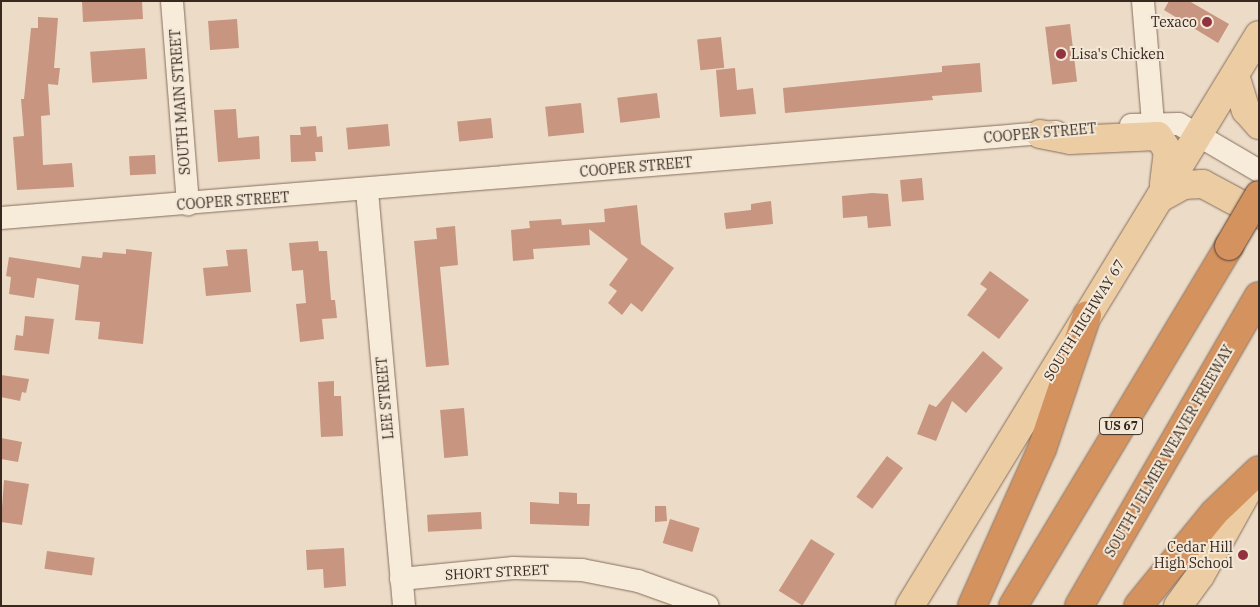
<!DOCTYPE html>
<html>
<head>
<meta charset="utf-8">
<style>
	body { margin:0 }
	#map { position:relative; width:1260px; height:607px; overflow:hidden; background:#ecdcc7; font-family:"IBM Plex Serif",serif }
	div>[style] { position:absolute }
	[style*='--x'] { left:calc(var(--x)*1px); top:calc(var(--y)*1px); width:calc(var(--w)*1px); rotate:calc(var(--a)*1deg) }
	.building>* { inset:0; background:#c79580; transform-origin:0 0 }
	.roads { filter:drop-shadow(0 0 1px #866e5e) drop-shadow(0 0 1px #866e5e) }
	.minor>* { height:22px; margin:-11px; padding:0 11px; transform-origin:11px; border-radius:11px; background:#f7ebda }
	.major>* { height:28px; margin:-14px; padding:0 14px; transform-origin:14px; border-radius:14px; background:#eccca2 }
	.highway>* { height:28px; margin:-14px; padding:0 14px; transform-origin:14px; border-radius:14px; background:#d4925f }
	.bridges { filter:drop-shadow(0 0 1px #543e32) drop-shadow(0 0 1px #543e32) }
	.highway-bridge>* { height:28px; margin:-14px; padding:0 14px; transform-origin:14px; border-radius:14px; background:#d4925f }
	.dots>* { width:14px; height:14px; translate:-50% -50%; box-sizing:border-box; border:2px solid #f3e8d7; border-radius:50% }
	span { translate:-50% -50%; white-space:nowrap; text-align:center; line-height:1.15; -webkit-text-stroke:4px #f3e8d7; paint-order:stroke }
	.shield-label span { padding:1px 4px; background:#f3e8d7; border:1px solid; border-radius:4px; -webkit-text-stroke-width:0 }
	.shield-label { font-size:12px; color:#382920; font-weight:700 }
	.poi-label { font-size:14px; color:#382920 }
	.right { translate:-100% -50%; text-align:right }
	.left { translate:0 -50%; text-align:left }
	.street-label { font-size:14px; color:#382920 }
	.frame { position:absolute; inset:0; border:2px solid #382920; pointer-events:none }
</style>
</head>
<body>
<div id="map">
	<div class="building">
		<div style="clip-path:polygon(82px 1px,142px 1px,143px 19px,83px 22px)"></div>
		<div style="clip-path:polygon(1169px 1px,1189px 1px,1229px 24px,1218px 43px,1164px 10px)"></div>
		<div style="clip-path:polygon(38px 17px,58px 18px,54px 68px,60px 68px,58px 85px,48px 84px,50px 115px,41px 116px,43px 165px,72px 163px,74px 187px,17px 190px,13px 137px,24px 136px,21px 99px,24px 99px,31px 28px,38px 28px)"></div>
		<div style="left:237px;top:19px;width:29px;height:29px;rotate:86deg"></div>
		<div style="left:1070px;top:24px;width:58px;height:25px;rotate:83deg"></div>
		<div style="left:721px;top:37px;width:31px;height:24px;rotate:84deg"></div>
		<div style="left:145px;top:48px;width:31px;height:55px;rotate:86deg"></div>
		<div style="clip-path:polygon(980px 63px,982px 92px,932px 96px,933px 100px,785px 113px,783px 88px,942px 72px,942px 66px)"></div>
		<div style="clip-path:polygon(735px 68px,737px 90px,753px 88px,756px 114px,720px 117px,716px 70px)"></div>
		<div style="left:657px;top:93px;width:25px;height:40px;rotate:83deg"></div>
		<div style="left:581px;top:103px;width:30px;height:36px;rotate:84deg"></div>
		<div style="clip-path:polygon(236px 109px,238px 138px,259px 136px,260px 159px,218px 162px,214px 110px)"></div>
		<div style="left:491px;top:118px;width:20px;height:34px;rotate:84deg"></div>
		<div style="left:388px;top:124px;width:22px;height:42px;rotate:85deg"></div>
		<div style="clip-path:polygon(316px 126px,317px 137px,322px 136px,323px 152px,315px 152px,316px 161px,291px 162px,290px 135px,301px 135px,300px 127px)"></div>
		<div style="left:155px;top:155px;width:19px;height:26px;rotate:87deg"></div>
		<div style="left:922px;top:178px;width:22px;height:22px;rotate:85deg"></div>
		<div style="clip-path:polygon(872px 193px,888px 194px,891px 226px,868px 228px,867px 216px,843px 218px,842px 196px)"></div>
		<div style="clip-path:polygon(771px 201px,773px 224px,726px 229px,724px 213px,751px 210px,751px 204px)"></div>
		<div style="clip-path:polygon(637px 205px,641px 244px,674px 268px,642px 312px,631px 303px,622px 315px,608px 303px,617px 291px,609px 285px,628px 259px,589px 229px,590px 245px,533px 249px,534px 259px,513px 261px,511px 230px,530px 228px,529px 221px,561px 219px,562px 225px,605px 222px,604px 209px)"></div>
		<div style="clip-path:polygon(455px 226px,458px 265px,440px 267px,449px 365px,426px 367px,414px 241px,437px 239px,436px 228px)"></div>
		<div style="clip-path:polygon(318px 241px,319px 251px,327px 251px,331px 300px,335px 300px,337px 318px,322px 319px,324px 339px,300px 342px,296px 304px,306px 303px,303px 270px,292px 271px,289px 243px)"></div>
		<div style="clip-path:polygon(126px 249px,152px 252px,143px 344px,98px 339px,100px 322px,75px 320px,79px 285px,37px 278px,34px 298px,9px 294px,11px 277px,6px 276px,9px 257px,80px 268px,82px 256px,102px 258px,103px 252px,126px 254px)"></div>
		<div style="clip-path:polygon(247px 249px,251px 292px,206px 296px,203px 268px,228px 266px,226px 250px)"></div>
		<div style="clip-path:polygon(990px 271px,1029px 300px,999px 339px,967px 315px,987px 289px,980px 284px)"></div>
		<div style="clip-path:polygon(25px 316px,54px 319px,49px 354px,14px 350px,16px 335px,23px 336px)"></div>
		<div style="clip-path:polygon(983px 351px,1003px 368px,966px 413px,952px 401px,936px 441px,917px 434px,929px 404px,936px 407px)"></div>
		<div style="clip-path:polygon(1px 375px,29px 379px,26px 393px,22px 392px,20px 401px,1px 397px)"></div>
		<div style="clip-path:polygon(334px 381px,334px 396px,341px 396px,343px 436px,321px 437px,318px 382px)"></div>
		<div style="left:464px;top:408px;width:48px;height:24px;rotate:85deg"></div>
		<div style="clip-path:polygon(1px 438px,22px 442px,18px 462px,1px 459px)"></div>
		<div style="left:887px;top:456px;width:20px;height:51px;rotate:37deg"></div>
		<div style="clip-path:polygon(4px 480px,29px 484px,22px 525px,1px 522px)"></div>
		<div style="clip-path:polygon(559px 492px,577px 493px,577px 504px,590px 504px,589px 526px,530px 524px,530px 502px,559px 504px)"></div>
		<div style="clip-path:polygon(655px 506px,666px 506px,667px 521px,655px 522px)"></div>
		<div style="left:481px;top:512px;width:17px;height:54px;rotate:87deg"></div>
		<div style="left:670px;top:519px;width:31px;height:25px;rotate:17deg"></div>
		<div style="left:811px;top:539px;width:28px;height:61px;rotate:32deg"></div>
		<div style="clip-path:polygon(344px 548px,346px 586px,324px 588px,323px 569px,307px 570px,306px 550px)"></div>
		<div style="left:47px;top:551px;width:48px;height:18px;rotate:8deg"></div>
	</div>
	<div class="roads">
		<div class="minor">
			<div style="--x:172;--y:1;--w:204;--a:85.5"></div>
			<div style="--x:1143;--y:1;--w:122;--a:85.3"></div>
			<div style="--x:1131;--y:125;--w:48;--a:-1.2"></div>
			<div style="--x:1179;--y:124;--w:93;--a:30.4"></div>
			<div style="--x:367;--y:191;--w:417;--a:84.9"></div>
			<div style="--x:1;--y:218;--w:1059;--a:-4.66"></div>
			<div style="--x:401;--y:579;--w:113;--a:-5.6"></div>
			<div style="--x:513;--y:568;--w:69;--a:1.7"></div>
			<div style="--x:582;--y:570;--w:57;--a:11.1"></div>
			<div style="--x:638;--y:581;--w:74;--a:19.7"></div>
		</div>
		<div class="major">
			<div style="--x:1235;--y:75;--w:37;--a:73"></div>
			<div style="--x:1246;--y:110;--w:20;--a:49"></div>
			<div style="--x:1040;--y:134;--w:31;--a:11"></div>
			<div style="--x:1070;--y:140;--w:88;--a:-2.6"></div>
			<div style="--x:1158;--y:136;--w:18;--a:56"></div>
			<div style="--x:1168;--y:151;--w:33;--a:97"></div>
			<div style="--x:1160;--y:198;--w:26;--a:-29"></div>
			<div style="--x:1183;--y:185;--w:20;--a:-3"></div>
			<div style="--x:1203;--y:184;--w:64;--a:28.2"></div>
			<div style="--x:910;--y:606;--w:669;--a:-58.57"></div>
			<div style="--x:1178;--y:606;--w:37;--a:-54"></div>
			<div style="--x:1200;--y:576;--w:111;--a:-60.9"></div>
		</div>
		<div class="highway">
			<div style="--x:972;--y:606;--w:172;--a:-66"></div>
			<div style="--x:1042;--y:449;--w:141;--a:-71.4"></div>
			<div style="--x:1013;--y:606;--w:420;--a:-59"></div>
			<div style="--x:1079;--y:606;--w:358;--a:-59.9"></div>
			<div style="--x:1138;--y:606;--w:120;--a:-50.7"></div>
			<div style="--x:1214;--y:513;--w:62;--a:-43.7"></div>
		</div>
	</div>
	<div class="bridges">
		<div class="highway-bridge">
			<div style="--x:1229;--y:246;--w:59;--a:-59.5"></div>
		</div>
	</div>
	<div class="dots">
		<div style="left:1207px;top:22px;background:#91323e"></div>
		<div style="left:1061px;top:54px;background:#91323e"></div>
		<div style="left:1243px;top:555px;background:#91323e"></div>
	</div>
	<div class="shield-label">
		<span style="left:1121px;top:426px">US 67</span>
	</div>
	<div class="poi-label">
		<span class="right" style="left:1197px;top:22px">Texaco</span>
		<span class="left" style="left:1071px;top:54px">Lisa's Chicken</span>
		<span class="right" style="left:1233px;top:555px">Cedar Hill<br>High School</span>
	</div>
	<div class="street-label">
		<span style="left:180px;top:102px;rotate:-94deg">SOUTH MAIN STREET</span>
		<span style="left:1040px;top:133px;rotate:-5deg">COOPER STREET</span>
		<span style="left:636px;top:167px;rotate:-5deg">COOPER STREET</span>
		<span style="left:233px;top:201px;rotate:-4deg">COOPER STREET</span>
		<span style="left:1084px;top:320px;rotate:-58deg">SOUTH HIGHWAY 67</span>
		<span style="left:385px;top:398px;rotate:-95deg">LEE STREET</span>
		<span style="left:1169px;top:451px;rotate:-60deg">SOUTH J ELMER WEAVER FREEWAY</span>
		<span style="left:497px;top:572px;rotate:-3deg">SHORT STREET</span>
	</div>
	<div class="frame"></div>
</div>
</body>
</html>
